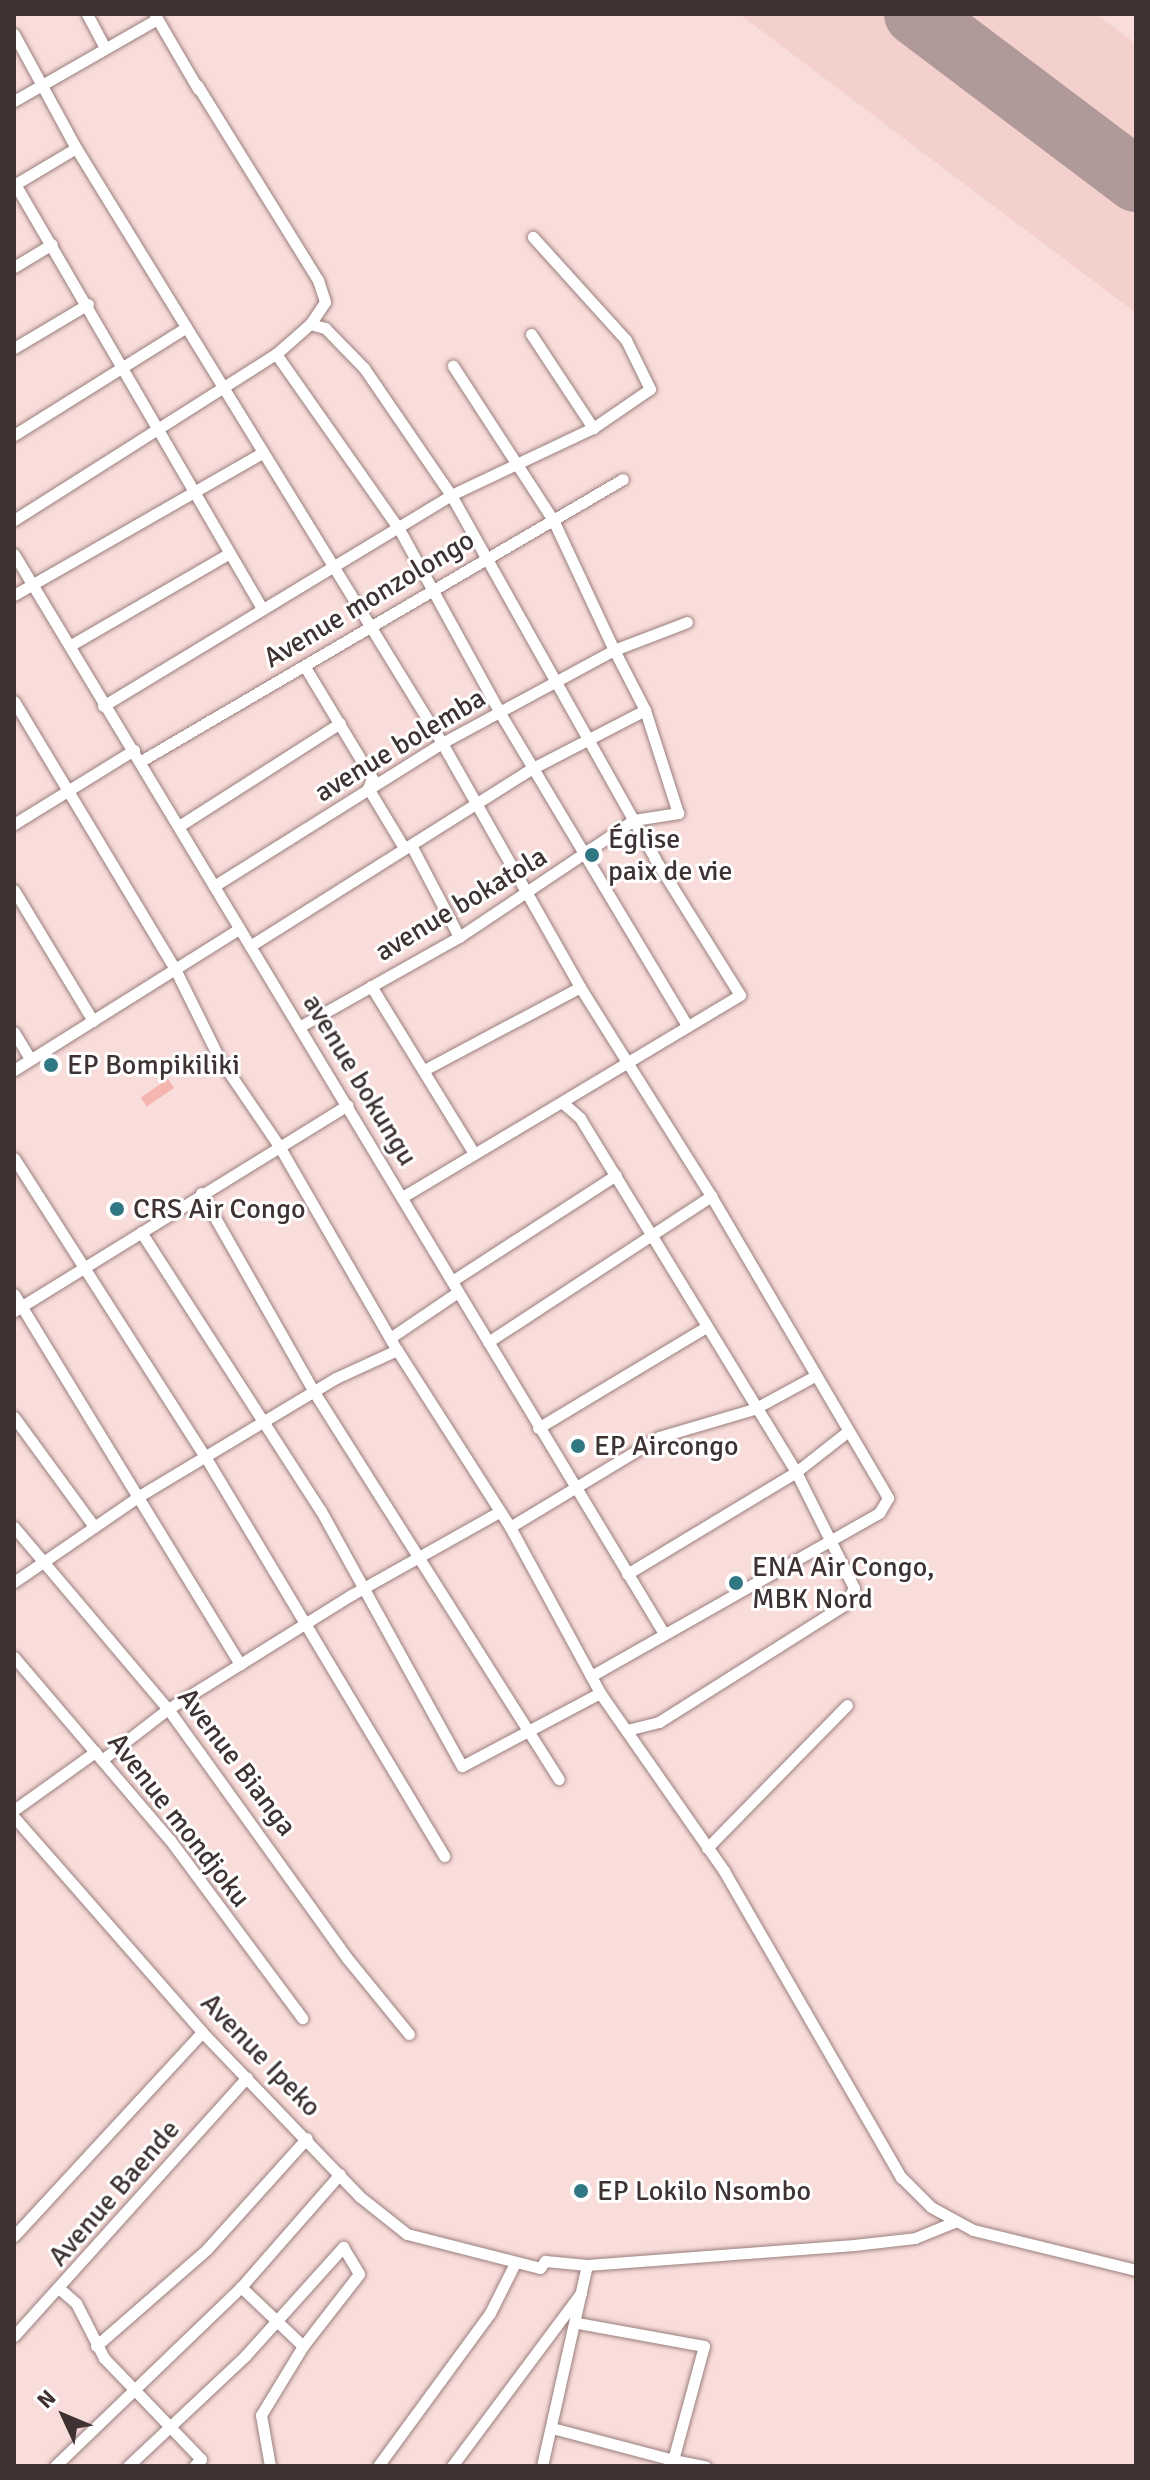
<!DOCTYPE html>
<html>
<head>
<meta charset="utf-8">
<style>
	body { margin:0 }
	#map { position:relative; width:1150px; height:2480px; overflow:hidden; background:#f9ddda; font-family:Signika,sans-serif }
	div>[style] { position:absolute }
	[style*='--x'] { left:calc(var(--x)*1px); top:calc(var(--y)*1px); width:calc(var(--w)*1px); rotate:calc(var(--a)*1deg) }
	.built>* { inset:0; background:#f4d0cd }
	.runway>* { height:64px; margin:-32px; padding:0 32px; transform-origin:32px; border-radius:32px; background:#b09a99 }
	.building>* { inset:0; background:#f5b5b1; transform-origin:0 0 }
	.roads { filter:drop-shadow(0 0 2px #997f7d) drop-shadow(0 0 2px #997f7d) }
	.minor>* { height:11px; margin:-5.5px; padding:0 5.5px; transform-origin:5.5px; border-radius:5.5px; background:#fff }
	.dots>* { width:22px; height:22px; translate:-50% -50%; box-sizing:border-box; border:4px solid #fff; border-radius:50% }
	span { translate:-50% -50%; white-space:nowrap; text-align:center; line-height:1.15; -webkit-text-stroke:6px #fff; paint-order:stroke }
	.street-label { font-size:28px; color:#3e3232 }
	.poi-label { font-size:28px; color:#3e3232 }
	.left { translate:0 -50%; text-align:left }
	.frame { position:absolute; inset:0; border:16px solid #3e3232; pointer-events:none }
	.north { position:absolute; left:24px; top:2376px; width:80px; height:80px; -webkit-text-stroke:6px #fff; paint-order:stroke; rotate:314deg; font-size:22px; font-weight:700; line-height:32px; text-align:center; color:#3e3232 }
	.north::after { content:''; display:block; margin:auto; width:28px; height:36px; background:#3e3232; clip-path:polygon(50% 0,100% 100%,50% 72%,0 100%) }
</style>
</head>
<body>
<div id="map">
	<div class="built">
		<div style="clip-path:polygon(739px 14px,1096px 14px,1136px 44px,1136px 313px)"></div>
	</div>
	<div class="runway">
		<div style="--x:916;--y:14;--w:276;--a:37"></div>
	</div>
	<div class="building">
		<div style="left:168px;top:1079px;width:11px;height:33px;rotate:56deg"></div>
	</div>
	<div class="roads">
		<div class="minor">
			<div style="--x:87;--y:14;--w:34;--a:62"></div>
			<div style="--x:155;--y:15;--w:86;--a:59.8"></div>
			<div style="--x:14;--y:34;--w:130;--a:61.5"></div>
			<div style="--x:76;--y:148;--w:699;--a:58.4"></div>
			<div style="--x:442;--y:743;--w:280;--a:60.5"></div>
			<div style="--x:580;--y:987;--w:247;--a:57.9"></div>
			<div style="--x:711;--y:1196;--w:350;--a:59.6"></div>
			<div style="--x:888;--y:1498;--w:17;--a:121"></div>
			<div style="--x:879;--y:1513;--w:331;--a:150.5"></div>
			<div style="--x:197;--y:85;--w:229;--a:58.2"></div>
			<div style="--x:318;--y:280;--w:23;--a:72"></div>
			<div style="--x:325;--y:302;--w:27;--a:124"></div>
			<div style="--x:14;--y:101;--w:165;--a:-29.8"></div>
			<div style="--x:15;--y:184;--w:492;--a:59.8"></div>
			<div style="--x:14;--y:185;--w:72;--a:-30.8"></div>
			<div style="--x:14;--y:267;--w:44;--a:-31.2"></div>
			<div style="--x:531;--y:334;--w:113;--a:56.6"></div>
			<div style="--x:593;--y:428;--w:69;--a:-34.4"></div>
			<div style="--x:650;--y:389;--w:55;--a:-116.1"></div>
			<div style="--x:626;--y:340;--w:139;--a:-132.1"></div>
			<div style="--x:14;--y:348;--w:86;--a:-30.7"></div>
			<div style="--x:276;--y:354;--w:214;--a:54.9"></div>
			<div style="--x:399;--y:529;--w:210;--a:61.2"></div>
			<div style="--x:500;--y:713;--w:365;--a:59.1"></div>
			<div style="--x:14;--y:435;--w:202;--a:-32"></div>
			<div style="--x:14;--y:520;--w:310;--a:-32.4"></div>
			<div style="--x:276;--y:354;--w:45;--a:-41.4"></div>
			<div style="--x:310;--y:324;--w:16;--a:15"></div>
			<div style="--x:325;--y:328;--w:56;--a:45.7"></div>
			<div style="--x:364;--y:368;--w:154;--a:55.6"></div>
			<div style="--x:451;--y:495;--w:417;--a:60.7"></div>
			<div style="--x:655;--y:859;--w:160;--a:58"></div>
			<div style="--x:740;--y:995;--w:394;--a:149.1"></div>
			<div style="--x:14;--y:554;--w:1258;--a:58.95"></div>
			<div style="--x:14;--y:595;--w:286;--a:-29.8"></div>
			<div style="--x:71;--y:645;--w:181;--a:-30.1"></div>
			<div style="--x:305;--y:667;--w:130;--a:58.9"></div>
			<div style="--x:372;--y:778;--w:11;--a:112"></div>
			<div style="--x:368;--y:788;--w:70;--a:59"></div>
			<div style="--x:14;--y:701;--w:313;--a:59"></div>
			<div style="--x:175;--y:969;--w:99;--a:63.7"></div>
			<div style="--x:219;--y:1058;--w:107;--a:55.7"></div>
			<div style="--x:279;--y:1146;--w:236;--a:60"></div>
			<div style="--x:397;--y:1350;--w:210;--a:57.4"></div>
			<div style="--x:510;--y:1527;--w:189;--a:61.5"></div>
			<div style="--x:600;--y:1693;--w:217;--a:55.1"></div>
			<div style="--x:724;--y:1871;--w:354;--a:60"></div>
			<div style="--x:901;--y:2177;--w:42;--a:45"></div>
			<div style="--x:931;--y:2207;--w:48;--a:28.7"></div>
			<div style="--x:973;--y:2230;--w:168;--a:13.8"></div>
			<div style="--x:103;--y:706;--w:407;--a:-31.2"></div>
			<div style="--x:451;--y:495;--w:157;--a:-25.3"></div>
			<div style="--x:141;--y:761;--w:558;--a:-30.33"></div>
			<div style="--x:14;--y:824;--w:141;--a:-31.7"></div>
			<div style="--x:179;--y:826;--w:191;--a:-32.6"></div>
			<div style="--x:411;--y:845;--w:104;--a:62.4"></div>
			<div style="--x:214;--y:886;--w:269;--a:-32.1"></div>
			<div style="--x:442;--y:743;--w:196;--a:-28.4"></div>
			<div style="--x:614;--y:650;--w:144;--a:-115.1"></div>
			<div style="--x:553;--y:520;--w:184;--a:-123"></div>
			<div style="--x:14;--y:890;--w:153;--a:58.9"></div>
			<div style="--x:250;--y:946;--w:334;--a:-32.2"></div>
			<div style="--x:533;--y:768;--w:126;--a:-27.4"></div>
			<div style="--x:371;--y:986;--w:193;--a:58.4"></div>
			<div style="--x:299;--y:1027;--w:184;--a:-29.4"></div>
			<div style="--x:459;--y:937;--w:211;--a:-33.8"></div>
			<div style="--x:634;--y:820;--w:45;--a:-9"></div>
			<div style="--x:678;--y:813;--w:108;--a:-107.8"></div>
			<div style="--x:645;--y:710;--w:68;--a:-117.3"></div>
			<div style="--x:614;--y:650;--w:78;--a:-21"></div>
			<div style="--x:14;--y:1032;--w:31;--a:59"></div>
			<div style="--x:426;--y:1069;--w:174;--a:-28"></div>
			<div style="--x:14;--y:1070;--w:266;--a:-32.1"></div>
			<div style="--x:563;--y:1103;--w:23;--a:41"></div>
			<div style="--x:580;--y:1118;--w:415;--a:58.6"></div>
			<div style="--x:796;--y:1472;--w:130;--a:63.4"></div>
			<div style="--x:854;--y:1588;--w:20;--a:120"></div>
			<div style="--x:844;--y:1605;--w:219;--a:147.7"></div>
			<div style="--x:659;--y:1722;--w:34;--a:166"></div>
			<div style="--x:14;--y:1158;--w:356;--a:57.4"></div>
			<div style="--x:206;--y:1458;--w:464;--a:59.1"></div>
			<div style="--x:201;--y:1193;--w:229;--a:60.4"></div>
			<div style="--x:314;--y:1392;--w:458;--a:57.7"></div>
			<div style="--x:141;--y:1232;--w:332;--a:57.2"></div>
			<div style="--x:321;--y:1511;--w:291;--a:61.1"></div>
			<div style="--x:462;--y:1766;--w:156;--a:-27.9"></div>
			<div style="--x:452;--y:1281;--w:195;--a:-32.9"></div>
			<div style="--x:14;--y:1294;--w:434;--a:58.6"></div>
			<div style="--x:14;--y:1311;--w:392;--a:-31.7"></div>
			<div style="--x:390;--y:1338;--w:82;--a:-34.1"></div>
			<div style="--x:488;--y:1342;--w:267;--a:-33.2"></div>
			<div style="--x:14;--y:1417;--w:134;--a:53.8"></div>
			<div style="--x:538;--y:1428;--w:196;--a:-31"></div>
			<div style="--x:14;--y:1527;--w:238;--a:49.8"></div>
			<div style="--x:168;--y:1709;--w:307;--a:54.3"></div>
			<div style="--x:347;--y:1958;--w:98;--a:50.8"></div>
			<div style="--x:510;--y:1527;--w:174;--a:-31.1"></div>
			<div style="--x:659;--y:1437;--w:99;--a:-16.4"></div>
			<div style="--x:754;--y:1409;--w:67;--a:-28.5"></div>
			<div style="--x:627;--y:1574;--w:197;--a:-31.1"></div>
			<div style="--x:796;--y:1472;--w:65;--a:-38.1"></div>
			<div style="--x:14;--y:1582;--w:148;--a:-34.5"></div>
			<div style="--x:136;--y:1498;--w:233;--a:-31"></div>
			<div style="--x:336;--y:1378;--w:67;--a:-24.7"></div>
			<div style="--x:14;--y:1657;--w:240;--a:49.6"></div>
			<div style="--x:170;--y:1840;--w:222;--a:53.4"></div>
			<div style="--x:103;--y:1759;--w:82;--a:-37.6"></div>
			<div style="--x:168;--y:1709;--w:216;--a:-31.9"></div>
			<div style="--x:351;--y:1595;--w:170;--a:-29.3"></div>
			<div style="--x:14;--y:1810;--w:100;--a:-35.6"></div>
			<div style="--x:14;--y:1817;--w:286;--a:48.8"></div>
			<div style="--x:202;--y:2032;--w:227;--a:46.2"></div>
			<div style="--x:359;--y:2196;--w:61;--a:38.4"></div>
			<div style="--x:407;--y:2234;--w:137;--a:14.3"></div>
			<div style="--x:540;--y:2268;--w:9;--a:-54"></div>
			<div style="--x:545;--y:2261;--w:42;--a:5.4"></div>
			<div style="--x:587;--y:2265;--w:268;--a:-4.3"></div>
			<div style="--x:854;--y:2245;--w:61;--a:-6.5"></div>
			<div style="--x:915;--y:2238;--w:42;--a:-22.3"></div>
			<div style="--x:707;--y:1848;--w:200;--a:-45.6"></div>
			<div style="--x:14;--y:2236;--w:277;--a:-47.3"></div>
			<div style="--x:61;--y:2290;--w:20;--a:41"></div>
			<div style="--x:76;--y:2303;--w:62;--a:63"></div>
			<div style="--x:104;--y:2358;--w:140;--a:46.2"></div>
			<div style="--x:201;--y:2459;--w:10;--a:135"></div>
			<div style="--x:14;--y:2336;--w:348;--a:-48"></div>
			<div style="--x:96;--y:2346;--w:147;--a:-41.1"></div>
			<div style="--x:207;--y:2249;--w:149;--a:-48"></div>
			<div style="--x:552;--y:2428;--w:125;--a:14.8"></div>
			<div style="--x:673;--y:2460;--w:118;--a:-74.8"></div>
			<div style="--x:704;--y:2346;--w:129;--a:-169.7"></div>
			<div style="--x:671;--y:2465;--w:5;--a:-68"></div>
			<div style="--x:673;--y:2460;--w:33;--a:11"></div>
			<div style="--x:55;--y:2466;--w:258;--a:-43.9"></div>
			<div style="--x:128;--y:2466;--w:161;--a:-43.2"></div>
			<div style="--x:245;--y:2356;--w:147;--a:-48"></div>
			<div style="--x:343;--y:2247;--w:31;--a:59"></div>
			<div style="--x:359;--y:2274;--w:91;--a:127.9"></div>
			<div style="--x:270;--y:2466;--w:52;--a:-100"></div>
			<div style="--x:261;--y:2415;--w:81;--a:-58.7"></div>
			<div style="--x:303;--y:2346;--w:86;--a:-136.4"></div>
			<div style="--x:241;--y:2287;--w:150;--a:-48.8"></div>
			<div style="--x:378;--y:2466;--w:190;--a:-53.8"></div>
			<div style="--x:490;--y:2313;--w:56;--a:-63.4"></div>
			<div style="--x:452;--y:2466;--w:216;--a:-53.3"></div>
			<div style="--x:542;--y:2466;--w:206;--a:-77.4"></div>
		</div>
	</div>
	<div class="dots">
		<div style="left:592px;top:855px;background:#317784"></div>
		<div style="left:51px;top:1065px;background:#317784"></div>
		<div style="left:117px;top:1209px;background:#317784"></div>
		<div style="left:578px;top:1446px;background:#317784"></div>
		<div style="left:736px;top:1583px;background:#317784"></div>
		<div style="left:581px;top:2191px;background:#317784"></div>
	</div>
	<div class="street-label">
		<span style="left:369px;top:599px;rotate:-31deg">Avenue monzolongo</span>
		<span style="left:400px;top:745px;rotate:-31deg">avenue bolemba</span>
		<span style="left:461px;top:904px;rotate:-31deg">avenue bokatola</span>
		<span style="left:360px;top:1080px;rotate:59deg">avenue bokungu</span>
		<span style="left:237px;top:1762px;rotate:53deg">Avenue Bianga</span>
		<span style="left:179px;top:1820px;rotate:52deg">Avenue mondjoku</span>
		<span style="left:261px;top:2055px;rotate:46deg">Avenue Ipeko</span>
		<span style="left:114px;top:2193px;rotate:-49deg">Avenue Baende</span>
	</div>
	<div class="poi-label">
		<span class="left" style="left:608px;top:855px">Église<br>paix de vie</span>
		<span class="left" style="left:67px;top:1065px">EP Bompikiliki</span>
		<span class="left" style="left:133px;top:1209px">CRS Air Congo</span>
		<span class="left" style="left:594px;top:1446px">EP Aircongo</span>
		<span class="left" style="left:752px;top:1583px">ENA Air Congo,<br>MBK Nord</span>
		<span class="left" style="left:597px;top:2191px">EP Lokilo Nsombo</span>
	</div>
	<div class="frame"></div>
	<div class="north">N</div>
</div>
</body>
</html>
